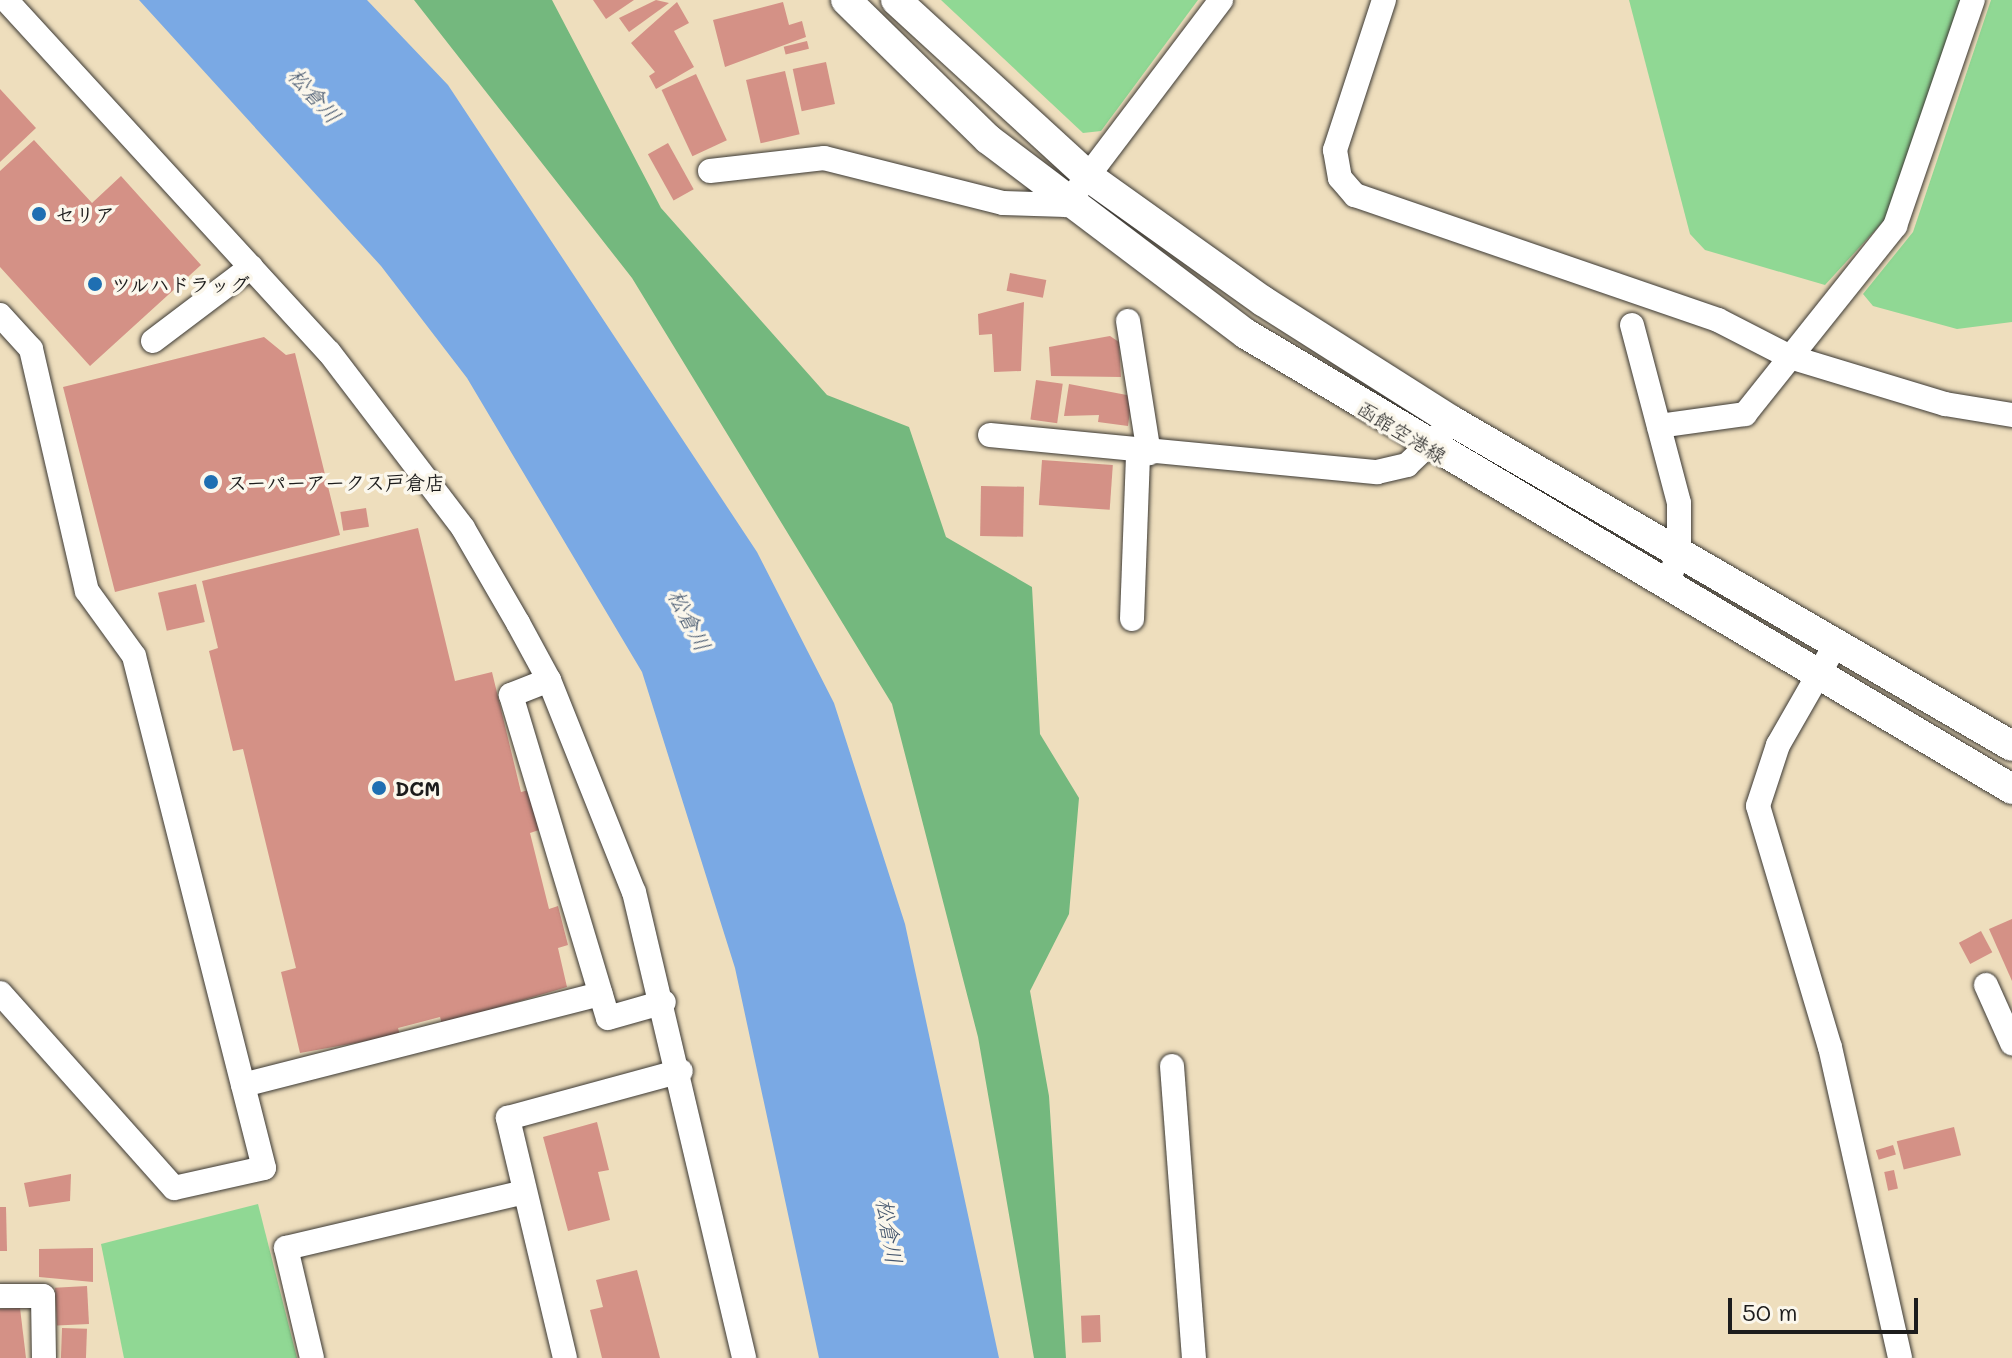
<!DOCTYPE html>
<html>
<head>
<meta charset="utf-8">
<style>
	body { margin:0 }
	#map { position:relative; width:2012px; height:1358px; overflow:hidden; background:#eedebd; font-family:Mali,"Klee One",sans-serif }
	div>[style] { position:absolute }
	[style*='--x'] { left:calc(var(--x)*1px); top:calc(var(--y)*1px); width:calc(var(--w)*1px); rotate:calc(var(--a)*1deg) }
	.green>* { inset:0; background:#90d894 }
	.forest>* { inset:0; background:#74b87e }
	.water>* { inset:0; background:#7aa9e4 }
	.building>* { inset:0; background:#d49186; transform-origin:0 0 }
	.roads { filter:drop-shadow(0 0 2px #3c3934) drop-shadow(0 0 2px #3c3934) }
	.minor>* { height:24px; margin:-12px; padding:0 12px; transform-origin:12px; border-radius:12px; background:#fff }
	.major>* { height:30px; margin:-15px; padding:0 15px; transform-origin:15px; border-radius:15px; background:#fff }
	.dots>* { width:22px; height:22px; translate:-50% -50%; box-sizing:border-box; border:4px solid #fbf7ec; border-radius:50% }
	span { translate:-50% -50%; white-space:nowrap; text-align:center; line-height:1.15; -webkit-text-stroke:7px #fbf7ec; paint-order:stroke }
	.poi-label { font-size:20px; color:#1c1c1c; font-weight:700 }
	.left { translate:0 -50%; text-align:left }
	.street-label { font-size:20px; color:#1c1c1c }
	.water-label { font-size:22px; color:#42546c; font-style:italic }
	.scale { position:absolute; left:1728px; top:1298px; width:190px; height:36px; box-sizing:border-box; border:4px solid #1c1c1c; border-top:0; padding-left:10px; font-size:24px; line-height:28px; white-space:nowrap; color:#1c1c1c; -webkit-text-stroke:6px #fbf7ec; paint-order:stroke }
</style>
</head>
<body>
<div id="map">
	<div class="green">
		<div style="clip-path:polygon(941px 0,1198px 0,1101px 131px,1083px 133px)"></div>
		<div style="clip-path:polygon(1629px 0,1963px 0,1890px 214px,1825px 285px,1705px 250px,1690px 234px)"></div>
		<div style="clip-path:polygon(1991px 0,2012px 0,2012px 322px,1957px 329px,1873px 306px,1863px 294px,1913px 232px)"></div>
		<div style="clip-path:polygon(258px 1204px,297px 1358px,124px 1358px,101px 1244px)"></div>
	</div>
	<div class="forest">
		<div style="clip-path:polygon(414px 0,552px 0,661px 208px,827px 395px,909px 427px,946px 537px,1032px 587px,1040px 734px,1079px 798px,1069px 914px,1030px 991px,1049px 1096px,1066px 1358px,1034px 1358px,978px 1037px,892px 704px,632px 278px)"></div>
	</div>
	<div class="water">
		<div style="clip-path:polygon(139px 0,367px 0,448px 85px,757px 552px,834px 703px,905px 924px,999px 1358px,819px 1358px,735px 968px,642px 672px,467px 378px,381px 266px)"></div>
	</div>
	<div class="building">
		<div style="clip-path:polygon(593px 0,634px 0,606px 19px)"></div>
		<div style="clip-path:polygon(656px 0,669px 3px,629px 32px,619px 18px)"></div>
		<div style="clip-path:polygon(677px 2px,689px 23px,674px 31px,694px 67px,656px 89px,649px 76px,655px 72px,631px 43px)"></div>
		<div style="clip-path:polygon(783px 2px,789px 25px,802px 21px,806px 37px,725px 67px,713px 20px)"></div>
		<div style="left:807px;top:41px;width:8px;height:24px;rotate:76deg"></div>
		<div style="left:826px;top:62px;width:43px;height:34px;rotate:78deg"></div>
		<div style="left:785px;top:71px;width:65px;height:40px;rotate:77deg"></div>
		<div style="left:696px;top:74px;width:73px;height:38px;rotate:65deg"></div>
		<div style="clip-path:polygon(0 89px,36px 128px,0 162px)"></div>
		<div style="clip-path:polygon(34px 140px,92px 203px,121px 176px,201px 265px,90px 366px,0 267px,0 171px)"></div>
		<div style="left:668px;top:143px;width:53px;height:23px;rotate:61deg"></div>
		<div style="left:1010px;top:273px;width:37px;height:18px;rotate:11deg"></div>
		<div style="clip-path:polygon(1024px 302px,1021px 371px,994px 372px,992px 334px,979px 335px,978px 314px)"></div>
		<div style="clip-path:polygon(1110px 336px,1119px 342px,1121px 377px,1051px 376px,1049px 347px)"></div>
		<div style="clip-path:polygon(264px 337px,286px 355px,295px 353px,340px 535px,115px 592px,63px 387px)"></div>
		<div style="left:1036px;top:380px;width:27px;height:40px;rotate:8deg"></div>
		<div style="clip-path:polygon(1069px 384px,1132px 396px,1128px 426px,1098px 422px,1099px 415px,1064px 416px)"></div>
		<div style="left:1042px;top:460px;width:71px;height:45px;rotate:4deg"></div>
		<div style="left:981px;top:486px;width:43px;height:50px;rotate:1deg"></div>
		<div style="left:366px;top:508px;width:19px;height:26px;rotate:81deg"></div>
		<div style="clip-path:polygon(418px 528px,455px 681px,492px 672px,521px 792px,529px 790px,539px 830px,530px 833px,549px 909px,558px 906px,568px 945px,558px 948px,567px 987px,442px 1024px,440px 1017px,398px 1028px,400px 1035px,300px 1053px,281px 972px,296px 968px,243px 749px,233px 751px,209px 651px,218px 648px,202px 581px)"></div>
		<div style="left:196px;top:584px;width:39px;height:39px;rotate:77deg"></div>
		<div style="clip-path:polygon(2012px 919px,2012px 981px,1989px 929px)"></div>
		<div style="left:1981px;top:931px;width:24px;height:25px;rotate:62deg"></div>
		<div style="clip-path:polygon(597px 1122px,609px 1170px,598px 1172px,610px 1220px,568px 1231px,543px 1137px)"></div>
		<div style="left:1954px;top:1127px;width:29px;height:59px;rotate:76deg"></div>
		<div style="left:1893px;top:1145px;width:10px;height:18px;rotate:73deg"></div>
		<div style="left:1894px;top:1170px;width:19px;height:10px;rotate:78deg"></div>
		<div style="clip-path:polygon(71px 1174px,70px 1201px,29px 1207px,24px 1183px)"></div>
		<div style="clip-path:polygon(0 1207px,6px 1207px,7px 1251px,0 1251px)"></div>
		<div style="clip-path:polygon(93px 1248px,93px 1282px,39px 1277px,39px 1249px)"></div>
		<div style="clip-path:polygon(637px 1270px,660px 1358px,602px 1358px,590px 1310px,603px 1307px,596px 1280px)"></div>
		<div style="left:87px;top:1286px;width:38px;height:32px;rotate:87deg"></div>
		<div style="clip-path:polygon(20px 1308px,26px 1358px,0 1358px,0 1309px)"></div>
		<div style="left:1100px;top:1315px;width:27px;height:19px;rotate:88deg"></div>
		<div style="left:62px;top:1328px;width:25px;height:30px;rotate:2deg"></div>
	</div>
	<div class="roads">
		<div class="minor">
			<div style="--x:6;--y:0;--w:478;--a:47.5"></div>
			<div style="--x:329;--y:352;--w:221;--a:52.7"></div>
			<div style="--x:463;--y:528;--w:110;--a:59.9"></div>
			<div style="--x:518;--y:623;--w:65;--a:61.5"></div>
			<div style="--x:549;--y:680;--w:228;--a:68.2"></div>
			<div style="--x:634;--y:892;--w:479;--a:76.7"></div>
			<div style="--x:1384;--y:0;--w:158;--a:108.1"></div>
			<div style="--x:1335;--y:150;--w:28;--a:80"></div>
			<div style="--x:1340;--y:178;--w:23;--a:49"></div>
			<div style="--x:1355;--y:195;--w:384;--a:19"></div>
			<div style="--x:1718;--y:320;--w:81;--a:27.2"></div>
			<div style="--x:1790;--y:357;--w:162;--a:16.9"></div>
			<div style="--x:1945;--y:404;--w:68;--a:9.3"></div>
			<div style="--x:710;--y:171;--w:115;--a:-6.5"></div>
			<div style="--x:824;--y:158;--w:185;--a:14.1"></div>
			<div style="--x:1003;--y:203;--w:63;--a:1.8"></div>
			<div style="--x:1066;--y:205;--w:257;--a:-52.9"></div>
			<div style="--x:0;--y:315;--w:46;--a:47.6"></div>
			<div style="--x:31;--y:349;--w:248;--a:77"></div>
			<div style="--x:87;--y:591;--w:80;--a:54.1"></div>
			<div style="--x:134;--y:656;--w:528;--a:75.75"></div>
			<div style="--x:264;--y:1168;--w:92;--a:167.5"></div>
			<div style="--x:174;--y:1188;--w:261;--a:-131.7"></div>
			<div style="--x:1128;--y:321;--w:134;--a:81"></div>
			<div style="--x:1632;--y:325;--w:184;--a:75.2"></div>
			<div style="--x:1679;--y:503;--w:49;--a:90"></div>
			<div style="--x:1679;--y:552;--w:37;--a:110"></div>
			<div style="--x:153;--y:341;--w:123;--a:-37.1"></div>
			<div style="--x:1659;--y:426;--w:87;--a:-7.9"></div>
			<div style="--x:1745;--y:414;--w:241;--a:-51.4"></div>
			<div style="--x:1895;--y:226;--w:239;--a:-71"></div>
			<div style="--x:990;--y:435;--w:389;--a:5.5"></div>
			<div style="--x:1377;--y:472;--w:31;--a:-13"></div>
			<div style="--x:1407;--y:465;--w:50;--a:-43.4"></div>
			<div style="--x:1132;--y:619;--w:167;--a:-87.9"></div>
			<div style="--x:1837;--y:642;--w:119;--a:119.8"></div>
			<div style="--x:1778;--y:745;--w:64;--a:108.2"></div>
			<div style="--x:1758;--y:806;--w:252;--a:73.4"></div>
			<div style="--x:1830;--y:1047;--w:319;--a:77.3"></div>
			<div style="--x:549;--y:680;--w:41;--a:158.5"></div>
			<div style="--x:511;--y:695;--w:337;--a:73.3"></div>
			<div style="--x:608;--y:1018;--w:58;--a:-15.9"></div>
			<div style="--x:1986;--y:985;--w:64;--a:65.9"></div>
			<div style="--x:1172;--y:1066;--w:293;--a:85.7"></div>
			<div style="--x:243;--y:1085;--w:369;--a:-14.3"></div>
			<div style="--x:0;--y:1296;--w:43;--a:0"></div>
			<div style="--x:43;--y:1296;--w:62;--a:89.1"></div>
			<div style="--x:312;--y:1358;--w:113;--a:-103.3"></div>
			<div style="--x:286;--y:1248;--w:244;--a:-13.2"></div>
			<div style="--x:565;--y:1358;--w:247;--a:-103.4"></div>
			<div style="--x:508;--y:1118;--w:179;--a:-15.2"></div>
		</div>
		<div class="major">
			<div style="--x:846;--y:0;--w:199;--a:44.4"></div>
			<div style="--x:988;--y:139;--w:323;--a:37.1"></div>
			<div style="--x:1246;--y:334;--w:891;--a:30.71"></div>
			<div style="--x:896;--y:0;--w:262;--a:42.5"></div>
			<div style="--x:1089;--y:177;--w:214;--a:35.5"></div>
			<div style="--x:1263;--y:301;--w:224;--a:32.4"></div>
			<div style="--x:1452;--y:421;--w:647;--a:30.13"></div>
		</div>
	</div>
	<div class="dots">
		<div style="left:39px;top:214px;background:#1f6fb2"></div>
		<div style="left:95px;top:284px;background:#1f6fb2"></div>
		<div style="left:211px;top:482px;background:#1f6fb2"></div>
		<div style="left:379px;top:788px;background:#1f6fb2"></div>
	</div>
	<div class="poi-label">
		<span class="left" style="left:55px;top:214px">セリア</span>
		<span class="left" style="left:111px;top:284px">ツルハドラッグ</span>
		<span class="left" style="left:227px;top:482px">スーパーアークス戸倉店</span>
		<span class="left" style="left:395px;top:788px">DCM</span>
	</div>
	<div class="street-label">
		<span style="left:1402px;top:432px;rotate:31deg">函館空港線</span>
	</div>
	<div class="water-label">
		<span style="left:315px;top:95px;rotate:48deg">松倉川</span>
		<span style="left:690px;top:620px;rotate:63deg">松倉川</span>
		<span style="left:890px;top:1231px;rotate:81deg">松倉川</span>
	</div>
	<div class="scale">50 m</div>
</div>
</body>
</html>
